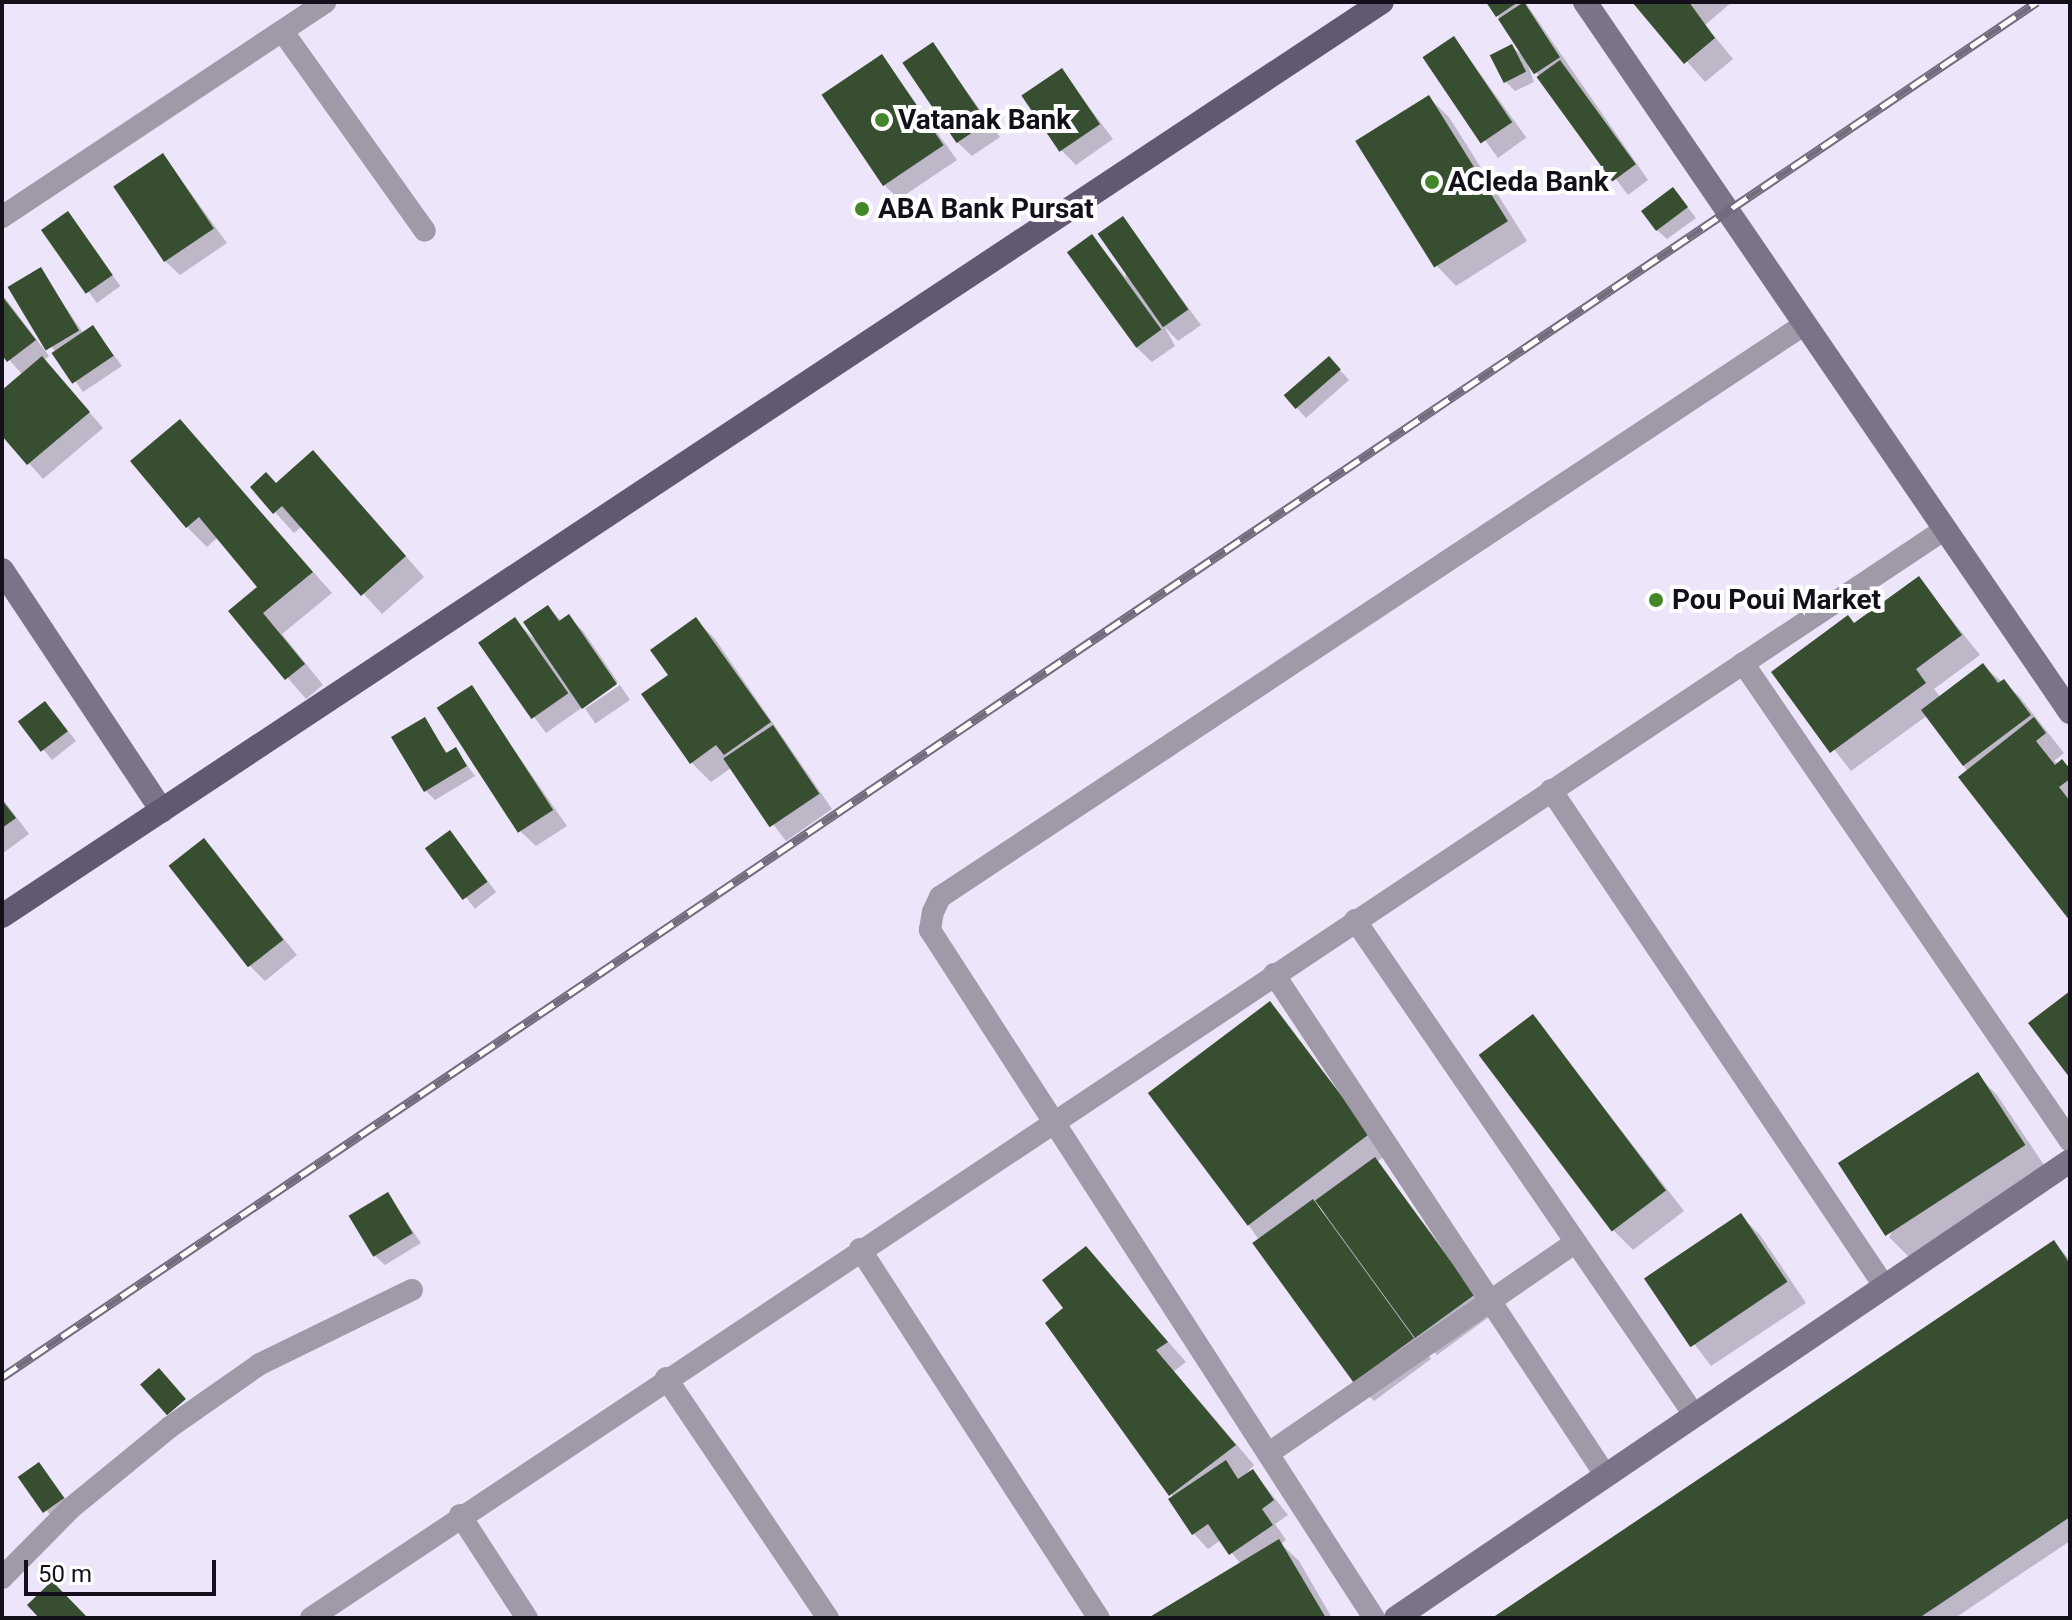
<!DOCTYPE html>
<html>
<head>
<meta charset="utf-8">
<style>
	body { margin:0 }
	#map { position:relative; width:2072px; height:1620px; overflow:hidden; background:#ede5fa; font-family:Roboto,sans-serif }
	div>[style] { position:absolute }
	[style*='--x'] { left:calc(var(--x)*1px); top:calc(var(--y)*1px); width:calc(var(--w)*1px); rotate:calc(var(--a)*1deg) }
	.shadow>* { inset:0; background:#0003; transform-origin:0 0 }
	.building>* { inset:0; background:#374e30; transform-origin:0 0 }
	.street>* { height:22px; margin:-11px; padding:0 11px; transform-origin:11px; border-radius:11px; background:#9f99a8 }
	.secondary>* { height:24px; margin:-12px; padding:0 12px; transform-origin:12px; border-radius:12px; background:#7b7388 }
	.primary>* { height:24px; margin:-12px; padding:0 12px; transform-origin:12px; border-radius:12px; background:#625871 }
	.rail>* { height:9px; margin-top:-4.5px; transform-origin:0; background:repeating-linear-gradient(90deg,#fff 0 18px,#726c7c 0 36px); box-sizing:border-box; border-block:2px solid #726c7c }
	.dots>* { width:22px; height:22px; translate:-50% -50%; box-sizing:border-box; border:4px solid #fff; border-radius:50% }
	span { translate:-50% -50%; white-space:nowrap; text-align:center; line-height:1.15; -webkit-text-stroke:8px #fff; paint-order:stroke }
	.poi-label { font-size:28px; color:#14101b; font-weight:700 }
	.left { translate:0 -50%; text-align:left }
	.frame { position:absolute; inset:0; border:4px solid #14101b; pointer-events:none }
	.scale { position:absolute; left:24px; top:1560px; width:192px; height:36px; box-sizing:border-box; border:4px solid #14101b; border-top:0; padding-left:10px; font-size:24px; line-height:28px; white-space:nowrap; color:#14101b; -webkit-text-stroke:6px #fff; paint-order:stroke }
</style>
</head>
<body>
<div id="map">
	<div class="shadow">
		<div style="clip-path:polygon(1489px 2px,1525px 2px,1648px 180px,1628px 195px,1526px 59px,1534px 82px,1515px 91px,1506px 82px,1512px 47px,1525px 57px)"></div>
		<div style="clip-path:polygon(1635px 2px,1732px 2px,1705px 25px,1733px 59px,1705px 82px)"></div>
		<div style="left:1454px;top:38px;width:123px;height:35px;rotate:54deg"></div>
		<div style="clip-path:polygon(932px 44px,1000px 137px,972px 156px,957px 142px)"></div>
		<div style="clip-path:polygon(882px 56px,957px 160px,899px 199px,884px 185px)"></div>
		<div style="clip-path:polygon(1062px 71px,1113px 139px,1076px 165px,1061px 150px)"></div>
		<div style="clip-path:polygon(1429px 98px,1449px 117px,1527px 241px,1456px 286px,1437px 266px)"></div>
		<div style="clip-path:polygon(163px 155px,227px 243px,180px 275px,165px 261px)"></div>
		<div style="clip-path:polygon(1673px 189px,1696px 218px,1667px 239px,1657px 230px)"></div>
		<div style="left:68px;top:214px;width:89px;height:29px;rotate:54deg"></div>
		<div style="clip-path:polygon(1123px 219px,1201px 325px,1178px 341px,1164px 326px,1175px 346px,1152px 362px,1137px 348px,1092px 236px,1126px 278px)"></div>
		<div style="clip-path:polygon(40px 269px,83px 333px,93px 327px,122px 366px,83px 392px,11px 288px)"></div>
		<div style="clip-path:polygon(2px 294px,49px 356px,44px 360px,103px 428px,43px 479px,2px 433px,2px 393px,23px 375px,2px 352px)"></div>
		<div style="clip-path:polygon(1338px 368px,1349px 380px,1306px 418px,1297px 408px)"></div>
		<div style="clip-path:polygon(180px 422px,332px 593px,282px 634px,323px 685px,306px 699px,231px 612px,260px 587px,218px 537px,207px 547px,187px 527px)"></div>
		<div style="clip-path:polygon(333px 473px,424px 577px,382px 614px,302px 526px,294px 533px,252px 487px)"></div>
		<div style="clip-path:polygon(1918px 578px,1980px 655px,1934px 689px,1941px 698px,1983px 666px,2019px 696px,2064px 753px,2054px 761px,2070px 769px,2070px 918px,1928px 715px,1851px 771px,1774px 672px,1855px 625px)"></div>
		<div style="clip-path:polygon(548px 607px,562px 622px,569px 617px,583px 631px,618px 682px,546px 733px,480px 644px,515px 620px,534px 639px)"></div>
		<div style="clip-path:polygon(696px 620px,715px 639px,832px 809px,786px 841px,731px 768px,711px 782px,692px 763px)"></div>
		<div style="left:620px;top:685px;width:18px;height:42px;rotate:56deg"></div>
		<div style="clip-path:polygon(471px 688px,567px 826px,536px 846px,521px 832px)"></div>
		<div style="clip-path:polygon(54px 713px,76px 741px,52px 760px,21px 722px)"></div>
		<div style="clip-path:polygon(424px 720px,448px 754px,455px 749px,475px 776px,435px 800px,426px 791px)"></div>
		<div style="clip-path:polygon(2px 798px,29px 834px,2px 854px)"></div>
		<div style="left:450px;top:833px;width:75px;height:27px;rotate:52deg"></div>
		<div style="clip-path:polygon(204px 841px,297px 955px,265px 981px,250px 966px)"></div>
		<div style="clip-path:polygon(evenodd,1269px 1003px,1387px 1154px,1377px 1162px,1493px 1314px,1437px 1355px,1416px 1334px,1431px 1359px,1374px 1401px,1354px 1381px,1248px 1224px,1269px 1003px,1321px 1204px,1330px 1216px,1328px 1218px,1317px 1207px,1321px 1204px)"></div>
		<div style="clip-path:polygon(1533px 1017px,1684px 1211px,1633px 1250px,1613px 1230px)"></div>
		<div style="clip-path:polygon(1977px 1075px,1997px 1095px,2044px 1165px,1909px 1257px,1889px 1237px)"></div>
		<div style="clip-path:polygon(388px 1195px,421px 1243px,385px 1265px,375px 1256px)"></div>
		<div style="clip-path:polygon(1741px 1216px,1760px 1235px,1806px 1303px,1711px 1366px,1646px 1280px)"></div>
		<div style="clip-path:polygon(2054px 1242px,2070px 1260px,2070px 1541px,1955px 1618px,1495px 1618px)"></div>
		<div style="clip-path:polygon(1086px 1249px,1186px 1362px,1174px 1371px,1254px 1465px,1241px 1480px,1253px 1471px,1288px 1515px,1275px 1524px,1286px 1540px,1281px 1544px,1299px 1561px,1332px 1618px,1152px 1618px,1241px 1564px,1221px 1540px,1208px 1549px,1194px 1534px,1066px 1309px)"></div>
		<div style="left:39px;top:1465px;width:54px;height:22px;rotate:52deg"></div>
	</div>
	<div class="building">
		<div style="clip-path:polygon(1486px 2px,1518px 2px,1496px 17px)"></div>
		<div style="left:1524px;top:2px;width:66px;height:31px;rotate:57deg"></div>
		<div style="clip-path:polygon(1632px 2px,1689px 2px,1715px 38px,1684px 64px)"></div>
		<div style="left:1454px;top:36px;width:104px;height:38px;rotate:56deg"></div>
		<div style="left:933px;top:42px;width:97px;height:37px;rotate:56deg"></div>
		<div style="left:1512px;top:44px;width:31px;height:25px;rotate:63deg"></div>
		<div style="left:882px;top:54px;width:110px;height:73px;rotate:56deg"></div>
		<div style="left:1560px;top:60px;width:129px;height:29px;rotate:54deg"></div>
		<div style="left:1062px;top:68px;width:68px;height:49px;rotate:56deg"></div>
		<div style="left:1429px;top:95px;width:149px;height:87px;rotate:58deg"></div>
		<div style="left:163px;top:153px;width:91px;height:60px;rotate:56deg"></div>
		<div style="left:1673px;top:187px;width:25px;height:40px;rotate:53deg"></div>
		<div style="left:68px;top:211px;width:78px;height:33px;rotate:55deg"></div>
		<div style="left:1123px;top:216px;width:114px;height:31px;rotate:55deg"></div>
		<div style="left:1092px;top:234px;width:118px;height:31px;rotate:54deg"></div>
		<div style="left:41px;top:267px;width:74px;height:39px;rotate:59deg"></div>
		<div style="clip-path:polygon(2px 296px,36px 340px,7px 362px,2px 355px)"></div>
		<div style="left:93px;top:325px;width:37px;height:50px;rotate:56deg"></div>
		<div style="clip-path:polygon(42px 356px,90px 412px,27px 465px,2px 436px,2px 390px)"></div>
		<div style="left:1329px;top:356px;width:18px;height:60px;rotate:49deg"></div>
		<div style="clip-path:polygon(180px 419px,313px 572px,263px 613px,305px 664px,285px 680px,228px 611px,257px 587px,199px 517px,186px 528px,130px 461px)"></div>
		<div style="clip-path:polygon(313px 450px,406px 556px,361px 596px,282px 506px,273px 514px,250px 487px,266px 472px,276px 483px)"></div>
		<div style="clip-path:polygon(1919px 576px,1962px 635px,1916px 669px,1926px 683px,1830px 753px,1771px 672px,1848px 615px,1854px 623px)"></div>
		<div style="clip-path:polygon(548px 605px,559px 621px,569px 614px,617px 684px,582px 709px,523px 622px)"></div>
		<div style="left:515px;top:617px;width:93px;height:45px;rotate:55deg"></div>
		<div style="clip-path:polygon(696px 617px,771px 722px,724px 755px,716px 745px,690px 764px,641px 694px,668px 675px,650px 650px)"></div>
		<div style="clip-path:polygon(1983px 663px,1998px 683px,2004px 679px,2031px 715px,1963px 766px,1921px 710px)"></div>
		<div style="left:472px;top:685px;width:149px;height:42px;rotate:57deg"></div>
		<div style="left:45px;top:701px;width:38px;height:34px;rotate:53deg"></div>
		<div style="clip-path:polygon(425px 717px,446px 753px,456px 747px,467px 766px,424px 792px,391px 737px)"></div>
		<div style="clip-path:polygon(2034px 717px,2046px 733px,2036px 741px,2055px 765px,2062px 759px,2070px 769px,2070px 779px,2059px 787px,2070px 801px,2070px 921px,1958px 777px)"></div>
		<div style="left:773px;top:725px;width:83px;height:60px;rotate:56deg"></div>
		<div style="clip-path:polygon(2px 800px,16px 818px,2px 828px)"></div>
		<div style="left:450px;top:830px;width:64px;height:31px;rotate:54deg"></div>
		<div style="left:204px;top:838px;width:129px;height:45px;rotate:52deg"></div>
		<div style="clip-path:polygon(2070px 991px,2070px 1078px,2028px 1023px)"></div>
		<div style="left:1270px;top:1001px;width:166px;height:153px;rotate:53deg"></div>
		<div style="left:1533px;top:1014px;width:221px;height:68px;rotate:53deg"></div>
		<div style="left:1978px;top:1072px;width:87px;height:167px;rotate:57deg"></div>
		<div style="left:1375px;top:1157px;width:170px;height:74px;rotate:54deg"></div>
		<div style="left:388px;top:1192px;width:48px;height:46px;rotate:59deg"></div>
		<div style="left:1313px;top:1199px;width:172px;height:75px;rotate:54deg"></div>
		<div style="left:1741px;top:1213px;width:83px;height:117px;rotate:56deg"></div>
		<div style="clip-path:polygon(2054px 1240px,2070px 1264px,2070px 1517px,1919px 1618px,1492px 1618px)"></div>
		<div style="clip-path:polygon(1086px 1246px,1168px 1342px,1156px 1350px,1236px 1445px,1169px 1496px,1045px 1323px,1063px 1308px,1042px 1280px)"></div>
		<div style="left:159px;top:1368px;width:41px;height:25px;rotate:49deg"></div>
		<div style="clip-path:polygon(1226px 1460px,1238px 1479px,1253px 1469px,1274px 1500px,1262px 1509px,1273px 1525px,1229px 1555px,1208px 1524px,1192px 1535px,1168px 1499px)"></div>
		<div style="left:39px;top:1462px;width:44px;height:26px;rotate:55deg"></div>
		<div style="clip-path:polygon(1279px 1539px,1326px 1618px,1148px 1618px)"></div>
		<div style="clip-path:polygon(52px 1581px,86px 1616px,84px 1618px,39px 1618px,27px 1605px)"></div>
	</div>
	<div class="street">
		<div style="--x:283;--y:32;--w:244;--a:54.5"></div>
		<div style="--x:2;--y:217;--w:388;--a:-33.6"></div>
		<div style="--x:1743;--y:663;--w:579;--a:55.62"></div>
		<div style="--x:1551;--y:790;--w:599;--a:56.1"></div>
		<div style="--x:1355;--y:920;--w:601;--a:55.57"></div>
		<div style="--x:1274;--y:974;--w:602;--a:56.52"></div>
		<div style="--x:860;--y:1249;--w:440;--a:57.1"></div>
		<div style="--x:666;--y:1378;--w:290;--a:56"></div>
		<div style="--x:1269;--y:1453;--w:369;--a:-34.5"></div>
		<div style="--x:460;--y:1515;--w:123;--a:57"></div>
		<div style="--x:2;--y:1578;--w:98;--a:-45.4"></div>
		<div style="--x:71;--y:1508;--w:128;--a:-39.3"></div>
		<div style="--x:170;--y:1427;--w:110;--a:-35"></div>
		<div style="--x:260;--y:1364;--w:169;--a:-26"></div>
		<div style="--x:311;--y:1618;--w:1964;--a:-33.68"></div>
		<div style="--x:1374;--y:1618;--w:819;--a:-122.84"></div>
		<div style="--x:930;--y:930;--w:18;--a:-81"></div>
		<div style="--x:933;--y:912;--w:17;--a:-65"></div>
		<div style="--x:940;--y:897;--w:1038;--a:-33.52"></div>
	</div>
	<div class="secondary">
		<div style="--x:1585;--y:2;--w:860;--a:55.66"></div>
		<div style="--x:2;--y:570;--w:289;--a:56.4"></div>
		<div style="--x:1396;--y:1618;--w:814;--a:-34.14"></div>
	</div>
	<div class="primary">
		<div style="--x:2;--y:916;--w:1655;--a:-33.52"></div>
	</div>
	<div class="rail">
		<div style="--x:2;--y:1377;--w:2456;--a:-34.05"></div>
	</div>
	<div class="dots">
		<div style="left:882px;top:120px;background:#44872a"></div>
		<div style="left:1432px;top:182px;background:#44872a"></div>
		<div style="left:862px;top:209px;background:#44872a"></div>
		<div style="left:1656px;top:600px;background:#44872a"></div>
	</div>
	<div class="poi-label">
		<span class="left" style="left:898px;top:120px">Vatanak Bank</span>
		<span class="left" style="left:1448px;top:182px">ACleda Bank</span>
		<span class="left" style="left:878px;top:209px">ABA Bank Pursat</span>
		<span class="left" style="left:1672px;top:600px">Pou Poui Market</span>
	</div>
	<div class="frame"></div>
	<div class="scale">50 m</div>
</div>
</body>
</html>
